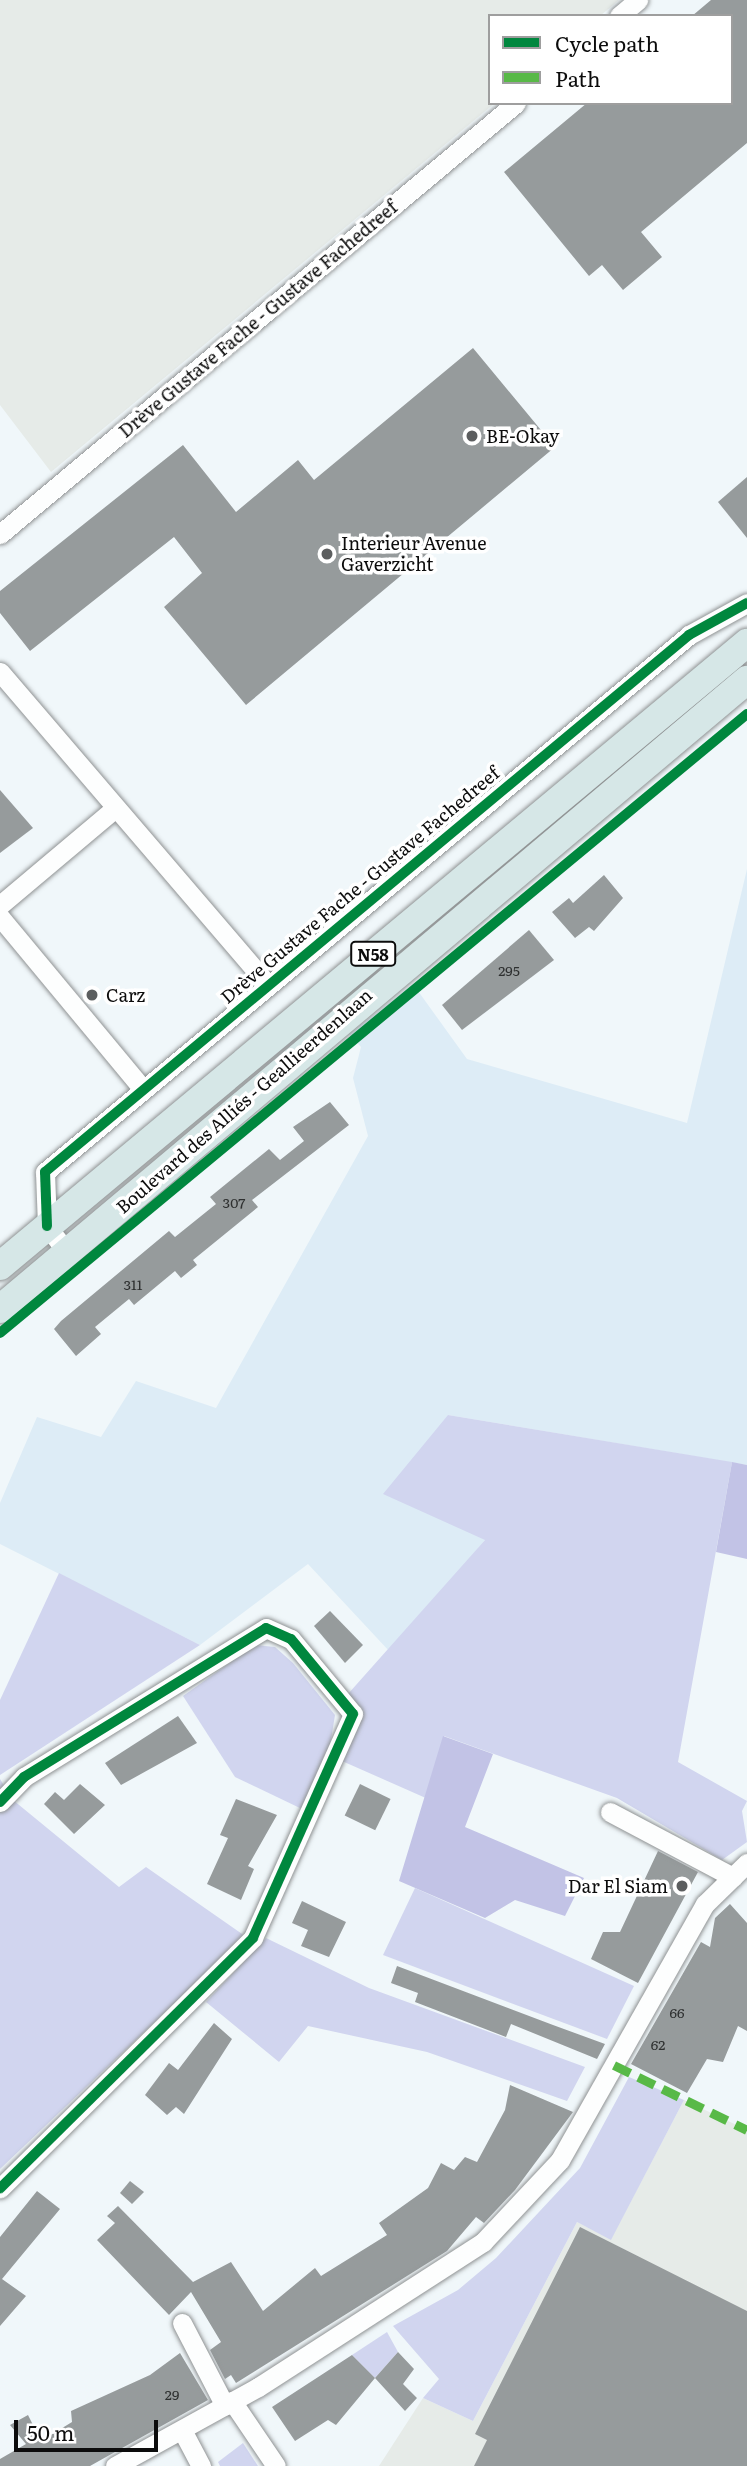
<!DOCTYPE html>
<html>
<head>
<meta charset="utf-8">
<style>
	body { margin:0 }
	#map { position:relative; width:747px; height:2466px; overflow:hidden; background:#f0f7fa; font-family:Literata,serif }
	div>[style] { position:absolute }
	[style*='--x'] { left:calc(var(--x)*1px); top:calc(var(--y)*1px); width:calc(var(--w)*1px); rotate:calc(var(--a)*1deg) }
	.industrial>* { inset:0; background:#e6ebe8 }
	.farmland>* { inset:0; background:#ddecf6 }
	.green>* { inset:0; background:#d1d5ef }
	.forest>* { inset:0; background:#c2c3e6 }
	.building>* { inset:0; background:#969b9c; transform-origin:0 0 }
	.roads { filter:drop-shadow(0 0 2px #8f9293) drop-shadow(0 0 2px #8f9293) }
	.minor>* { height:19px; margin:-9.5px; padding:0 9.5px; transform-origin:9.5px; border-radius:9.5px; background:#fdfefe }
	.highway>* { height:28px; margin:-14px; padding:0 14px; transform-origin:14px; border-radius:14px; background:#d6e7e7 }
	.quiet>* { height:9px; margin-top:-4.5px; transform-origin:0; background:repeating-linear-gradient(90deg,#58b947 0 18px,transparent 0 27px) }
	.cycleway>* { height:10px; margin:-5px; padding:0 5px; transform-origin:5px; border-radius:5px; background:#00873e }
	.dots>* { width:19px; height:19px; translate:-50% -50%; box-sizing:border-box; border:4px solid #fff; border-radius:50% }
	span { translate:-50% -50%; white-space:nowrap; text-align:center; line-height:1.15; -webkit-text-stroke:7px #fff; paint-order:stroke }
	.number-label { font-size:14px; color:#2e3030 }
	.number-label span { -webkit-text-stroke-width:0 }
	.shield-label span { padding:2px 5px; background:#fff; border:2px solid; border-radius:5px; -webkit-text-stroke-width:0 }
	.shield-label { font-size:16px; color:#0c0c0c; font-weight:700 }
	.street-label { font-size:18px; color:#0c0c0c }
	.poi-label { font-size:18px; color:#0c0c0c }
	.left { translate:0 -50%; text-align:left }
	.right { translate:-100% -50%; text-align:right }
	.legend { position:absolute; left:488px; top:14px; width:245px; height:91px; box-sizing:border-box; background:#fff; border:2px solid #9e9e9e; margin:0; padding:9px 12px; list-style:none; font-size:21px; color:#0c0c0c }
	.legend li { display:flex; align-items:center; gap:14px; height:35px }
	.legend b { width:35px; border:2px solid #9e9e9e }
	.scale { position:absolute; left:14px; top:2420px; width:144px; height:32px; box-sizing:border-box; border:4px solid #0c0c0c; border-top:0; padding-left:9px; font-size:21px; line-height:24px; white-space:nowrap; color:#0c0c0c; -webkit-text-stroke:5px #fff; paint-order:stroke }
</style>
</head>
<body>
<div id="map">
	<div class="industrial">
		<div style="clip-path:polygon(0 0,619px 0,600px 16px,490px 16px,495px 103px,51px 472px,0 405px)"></div>
		<div style="clip-path:polygon(684px 2100px,747px 2130px,747px 2466px,379px 2466px,423px 2398px,473px 2421px,577px 2222px,611px 2239px)"></div>
	</div>
	<div class="farmland">
		<div style="clip-path:polygon(747px 869px,747px 1465px,448px 1415px,485px 1540px,390px 1652px,308px 1564px,200px 1645px,0 1544px,0 1503px,37px 1417px,101px 1437px,136px 1381px,216px 1408px,368px 1136px,353px 1078px,361px 1047px,349px 1034px,413px 984px,467px 1059px,687px 1123px)"></div>
	</div>
	<div class="green">
		<div style="clip-path:polygon(448px 1415px,732px 1462px,678px 1762px,747px 1801px,742px 1811px,747px 1842px,722px 1860px,617px 1798px,444px 1736px,428px 1799px,342px 1761px,363px 1713px,348px 1694px,485px 1540px,383px 1494px)"></div>
		<div style="clip-path:polygon(59px 1573px,200px 1645px,0 1775px,0 1700px)"></div>
		<div style="clip-path:polygon(255px 1645px,275px 1647px,293px 1663px,335px 1715px,330px 1746px,302px 1809px,235px 1777px,183px 1696px)"></div>
		<div style="clip-path:polygon(0 1779px,13px 1800px,119px 1887px,146px 1867px,245px 1936px,0 2169px)"></div>
		<div style="clip-path:polygon(415px 1888px,634px 1986px,607px 2039px,383px 1955px)"></div>
		<div style="clip-path:polygon(266px 1938px,369px 1988px,585px 2067px,567px 2101px,427px 2052px,308px 2026px,279px 2062px,206px 2002px)"></div>
		<div style="clip-path:polygon(629px 2077px,684px 2100px,611px 2240px,577px 2222px,473px 2421px,423px 2398px,439px 2379px,393px 2326px,458px 2290px,496px 2258px,580px 2168px)"></div>
		<div style="clip-path:polygon(387px 2332px,398px 2352px,375px 2378px,352px 2355px)"></div>
		<div style="clip-path:polygon(243px 2443px,258px 2466px,220px 2466px,218px 2462px)"></div>
	</div>
	<div class="forest">
		<div style="clip-path:polygon(732px 1462px,747px 1465px,747px 1559px,716px 1552px)"></div>
		<div style="clip-path:polygon(443px 1736px,493px 1754px,465px 1827px,584px 1878px,565px 1916px,515px 1900px,485px 1918px,399px 1881px)"></div>
	</div>
	<div class="building">
		<div style="clip-path:polygon(711px 0,747px 0,747px 143px,641px 232px,662px 257px,623px 290px,602px 265px,589px 276px,504px 172px,587px 103px,731px 103px,731px 16px,692px 16px)"></div>
		<div style="clip-path:polygon(473px 348px,555px 447px,246px 705px,164px 607px,202px 573px,174px 537px,30px 651px,0 613px,0 591px,183px 445px,236px 512px,298px 460px,314px 480px)"></div>
		<div style="clip-path:polygon(747px 477px,747px 538px,718px 502px)"></div>
		<div style="clip-path:polygon(0 790px,33px 828px,0 853px)"></div>
		<div style="clip-path:polygon(604px 875px,623px 898px,594px 931px,589px 927px,575px 938px,552px 912px,569px 898px,573px 903px)"></div>
		<div style="clip-path:polygon(529px 930px,554px 960px,462px 1030px,442px 1005px)"></div>
		<div style="clip-path:polygon(330px 1102px,349px 1125px,252px 1200px,258px 1207px,193px 1260px,197px 1265px,181px 1278px,175px 1271px,134px 1305px,129px 1299px,95px 1327px,101px 1334px,76px 1356px,54px 1329px,61px 1321px,169px 1231px,175px 1237px,216px 1204px,210px 1197px,269px 1149px,280px 1160px,304px 1141px,293px 1127px)"></div>
		<div style="clip-path:polygon(330px 1611px,363px 1645px,345px 1663px,314px 1626px)"></div>
		<div style="clip-path:polygon(178px 1716px,197px 1743px,121px 1785px,105px 1763px)"></div>
		<div style="clip-path:polygon(80px 1784px,105px 1805px,74px 1834px,44px 1804px,55px 1792px,64px 1800px)"></div>
		<div style="left:360px;top:1784px;width:34px;height:35px;rotate:26deg"></div>
		<div style="clip-path:polygon(236px 1799px,277px 1815px,248px 1866px,254px 1869px,241px 1900px,207px 1884px,228px 1838px,220px 1835px)"></div>
		<div style="clip-path:polygon(658px 1851px,698px 1872px,638px 1983px,591px 1959px,603px 1932px,620px 1932px)"></div>
		<div style="clip-path:polygon(302px 1901px,346px 1922px,329px 1957px,301px 1946px,308px 1930px,292px 1923px)"></div>
		<div style="clip-path:polygon(730px 1904px,747px 1923px,747px 2031px,738px 2026px,723px 2062px,707px 2059px,687px 2093px,631px 2064px,701px 1942px,710px 1947px,715px 1918px)"></div>
		<div style="clip-path:polygon(397px 1966px,553px 2025px,605px 2044px,597px 2059px,511px 2024px,506px 2037px,415px 2002px,418px 1993px,391px 1983px)"></div>
		<div style="clip-path:polygon(214px 2023px,232px 2039px,184px 2114px,176px 2107px,167px 2115px,145px 2095px,169px 2063px,178px 2070px)"></div>
		<div style="clip-path:polygon(510px 2085px,573px 2112px,515px 2190px,484px 2223px,476px 2217px,447px 2251px,236px 2383px,231px 2375px,225px 2379px,210px 2350px,221px 2342px,191px 2292px,169px 2315px,97px 2240px,115px 2223px,107px 2216px,118px 2206px,193px 2282px,231px 2262px,263px 2311px,315px 2268px,321px 2276px,387px 2235px,379px 2223px,428px 2188px,441px 2163px,454px 2170px,465px 2157px,477px 2162px,505px 2110px)"></div>
		<div style="clip-path:polygon(130px 2181px,144px 2192px,132px 2204px,120px 2193px)"></div>
		<div style="clip-path:polygon(37px 2191px,60px 2209px,2px 2279px,26px 2296px,0 2326px,0 2237px)"></div>
		<div style="clip-path:polygon(580px 2227px,747px 2311px,747px 2466px,474px 2466px,487px 2440px,475px 2434px)"></div>
		<div style="clip-path:polygon(398px 2352px,414px 2369px,403px 2384px,417px 2398px,405px 2411px,375px 2378px)"></div>
		<div style="clip-path:polygon(180px 2353px,208px 2400px,90px 2466px,0 2466px,0 2459px,26px 2444px,10px 2425px,28px 2415px,41px 2441px,72px 2422px,71px 2411px,150px 2375px)"></div>
		<div style="clip-path:polygon(352px 2355px,375px 2378px,336px 2425px,328px 2420px,295px 2441px,272px 2407px)"></div>
	</div>
	<div class="roads">
		<div class="minor">
			<div style="--x:619;--y:16;--w:25;--a:-40"></div>
			<div style="--x:0;--y:534;--w:672;--a:-39.87"></div>
			<div style="--x:0;--y:672;--w:411;--a:49.4"></div>
			<div style="--x:0;--y:905;--w:148;--a:-40.1"></div>
			<div style="--x:0;--y:917;--w:224;--a:50.3"></div>
			<div style="--x:67;--y:1252;--w:33;--a:-128"></div>
			<div style="--x:47;--y:1226;--w:54;--a:-92.1"></div>
			<div style="--x:45;--y:1172;--w:839;--a:-39.82"></div>
			<div style="--x:689;--y:635;--w:66;--a:-28.9"></div>
			<div style="--x:0;--y:1802;--w:35;--a:-46"></div>
			<div style="--x:24;--y:1777;--w:284;--a:-31.6"></div>
			<div style="--x:266;--y:1628;--w:27;--a:24"></div>
			<div style="--x:291;--y:1639;--w:97;--a:50.4"></div>
			<div style="--x:353;--y:1714;--w:245;--a:114.1"></div>
			<div style="--x:253;--y:1938;--w:356;--a:135.3"></div>
			<div style="--x:610;--y:1812;--w:139;--a:27.9"></div>
			<div style="--x:182;--y:2323;--w:93;--a:62.6"></div>
			<div style="--x:232;--y:2401;--w:78;--a:55.9"></div>
			<div style="--x:182;--y:2430;--w:41;--a:62.2"></div>
			<div style="--x:115;--y:2466;--w:163;--a:-28.9"></div>
			<div style="--x:258;--y:2387;--w:268;--a:-32.8"></div>
			<div style="--x:483;--y:2242;--w:112;--a:-46.8"></div>
			<div style="--x:560;--y:2160;--w:294;--a:-60.5"></div>
			<div style="--x:705;--y:1904;--w:59;--a:-44.3"></div>
		</div>
		<div class="highway">
			<div style="--x:0;--y:1266;--w:973;--a:-39.83"></div>
			<div style="--x:0;--y:1309;--w:977;--a:-40.1"></div>
		</div>
	</div>
	<div class="quiet">
		<div style="--x:614;--y:2065;--w:148;--a:26"></div>
	</div>
	<div class="cycleway">
		<div style="--x:47;--y:1226;--w:54;--a:-92.1"></div>
		<div style="--x:45;--y:1172;--w:839;--a:-39.82"></div>
		<div style="--x:689;--y:635;--w:66;--a:-28.9"></div>
		<div style="--x:0;--y:1333;--w:970;--a:-39.65"></div>
		<div style="--x:0;--y:1802;--w:35;--a:-46"></div>
		<div style="--x:24;--y:1777;--w:284;--a:-31.6"></div>
		<div style="--x:266;--y:1628;--w:27;--a:24"></div>
		<div style="--x:291;--y:1639;--w:97;--a:50.4"></div>
		<div style="--x:353;--y:1714;--w:245;--a:114.1"></div>
		<div style="--x:253;--y:1938;--w:356;--a:135.3"></div>
	</div>
	<div class="dots">
		<div style="left:472px;top:436px;background:#5c5e5f"></div>
		<div style="left:327px;top:554px;background:#5c5e5f"></div>
		<div style="left:92px;top:995px;background:#5c5e5f"></div>
		<div style="left:682px;top:1886px;background:#5c5e5f"></div>
	</div>
	<div class="number-label">
		<span style="left:509px;top:970px">295</span>
		<span style="left:234px;top:1202px">307</span>
		<span style="left:133px;top:1284px">311</span>
		<span style="left:677px;top:2012px">66</span>
		<span style="left:658px;top:2044px">62</span>
		<span style="left:172px;top:2394px">29</span>
	</div>
	<div class="shield-label">
		<span style="left:373px;top:954px">N58</span>
	</div>
	<div class="street-label">
		<span style="left:258px;top:319px;rotate:-40deg">Drève Gustave Fache - Gustave Fachedreef</span>
		<span style="left:360px;top:885px;rotate:-40deg">Drève Gustave Fache - Gustave Fachedreef</span>
		<span style="left:244px;top:1101px;rotate:-41deg">Boulevard des Alliés - Geallieerdenlaan</span>
	</div>
	<div class="poi-label">
		<span class="left" style="left:486px;top:436px">BE-Okay</span>
		<span class="left" style="left:341px;top:554px">Interieur Avenue<br>Gaverzicht</span>
		<span class="left" style="left:106px;top:995px">Carz</span>
		<span class="right" style="left:668px;top:1886px">Dar El Siam</span>
	</div>
	<ul class="legend">
	<li><b style="height:9px;background:#00873e"></b>Cycle path</li>
	<li><b style="height:9px;background:#58b947"></b>Path</li>
	</ul>
	<div class="scale">50 m</div>
</div>
</body>
</html>
